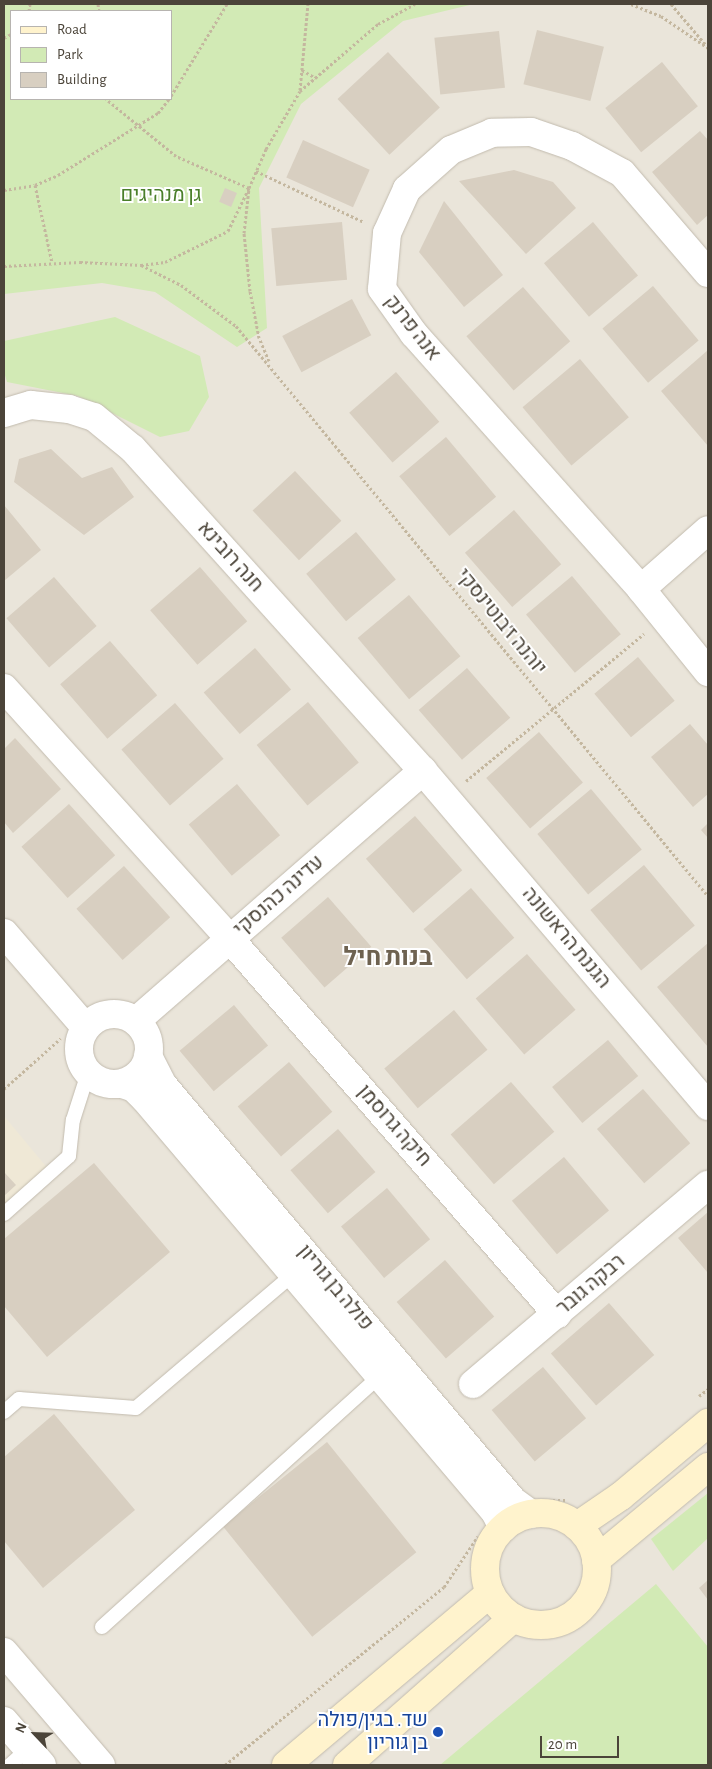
<!DOCTYPE html>
<html>
<head>
<meta charset="utf-8">
<style>
	body { margin:0 }
	#map { position:relative; width:712px; height:1769px; overflow:hidden; background:#f6f3ec; font-family:"Alegreya Sans",Heebo,sans-serif }
	div>[style] { position:absolute }
	[style*='--x'] { left:calc(var(--x)*1px); top:calc(var(--y)*1px); width:calc(var(--w)*1px); rotate:calc(var(--a)*1deg) }
	.residential>* { inset:0; background:#eae5da }
	.education>* { inset:0; background:#efe8d6 }
	.green>* { inset:0; background:#d2eab5 }
	.building>* { inset:0; background:#d8cfc1; transform-origin:0 0 }
	.path>* { height:3px; margin-top:-1.5px; transform-origin:0; background:repeating-linear-gradient(90deg,#c4b79f 0 2.5px,transparent 0 5px) }
	.roads { filter:drop-shadow(0 0 1px #c2bbae) drop-shadow(0 0 1px #c2bbae) }
	.lane>* { height:14px; margin:-7px; padding:0 7px; transform-origin:7px; border-radius:7px; background:#fff }
	.street>* { height:28px; margin:-14px; padding:0 14px; transform-origin:14px; border-radius:14px; background:#fff }
	.street>.ring { margin:-14px; padding:0; box-sizing:content-box; background:none; border:28px solid #fff; border-radius:50% }
	.secondary>* { height:28px; margin:-14px; padding:0 14px; transform-origin:14px; border-radius:14px; background:#fff3cd }
	.secondary>.ring { margin:-14px; padding:0; box-sizing:content-box; background:none; border:28px solid #fff3cd; border-radius:50% }
	.dots>* { width:14px; height:14px; translate:-50% -50%; box-sizing:border-box; border:2px solid #fff; border-radius:50% }
	span { translate:-50% -50%; white-space:nowrap; text-align:center; line-height:1.15; -webkit-text-stroke:4px #fff; paint-order:stroke }
	.park-label { font-size:20px; color:#4a7f2a }
	.street-label { font-size:20px; color:#4b4439 }
	.transit-label { font-size:20px; color:#164399 }
	.right { translate:-100% -50%; text-align:right }
	.district-label { font-size:25px; color:#6e6250; font-weight:700 }
	.frame { position:absolute; inset:0; border:5px solid #4b4439; pointer-events:none }
	.legend { position:absolute; left:10px; top:10px; width:162px; height:90px; box-sizing:border-box; background:#fff; border:1px solid #b7b4b0; margin:0; padding:6px 9px; list-style:none; font-size:15px; color:#4b4439 }
	.legend li { display:flex; align-items:center; gap:10px; height:25px }
	.legend b { width:25px; border:1px solid #b7b4b0 }
	.north { position:absolute; left:10px; top:1709px; width:50px; height:50px; -webkit-text-stroke:4px #fff; paint-order:stroke; rotate:294deg; font-size:14px; font-weight:700; line-height:20px; text-align:center; color:#4b4439 }
	.north::after { content:''; display:block; margin:auto; width:18px; height:22px; background:#4b4439; clip-path:polygon(50% 0,100% 100%,50% 72%,0 100%) }
	.scale { position:absolute; left:540px; top:1736px; width:79px; height:22px; box-sizing:border-box; border:2px solid #4b4439; border-top:0; padding-left:6px; font-size:15px; line-height:18px; white-space:nowrap; color:#4b4439; -webkit-text-stroke:4px #fff; paint-order:stroke }
</style>
</head>
<body>
<div id="map">
	<div class="residential">
		<div style="clip-path:polygon(evenodd,4px 4px,708px 4px,708px 1765px,4px 1765px,4px 4px,11px 11px,171px 11px,171px 99px,11px 99px,11px 11px)"></div>
	</div>
	<div class="education">
		<div style="clip-path:polygon(4px 1116px,49px 1170px,4px 1208px)"></div>
	</div>
	<div class="green">
		<div style="clip-path:polygon(evenodd,4px 4px,474px 4px,403px 21px,301px 104px,259px 188px,267px 328px,237px 347px,155px 292px,102px 283px,4px 294px,4px 4px,11px 11px,171px 11px,171px 99px,11px 99px,11px 11px)"></div>
		<div style="clip-path:polygon(115px 317px,200px 356px,209px 397px,189px 431px,160px 437px,78px 396px,7px 382px,4px 372px,4px 341px)"></div>
		<div style="clip-path:polygon(708px 1493px,708px 1538px,673px 1571px,651px 1539px)"></div>
		<div style="clip-path:polygon(656px 1584px,708px 1647px,708px 1765px,440px 1765px)"></div>
	</div>
	<div class="building">
		<div style="left:537px;top:30px;width:69px;height:56px;rotate:14deg"></div>
		<div style="left:499px;top:31px;width:57px;height:65px;rotate:84deg"></div>
		<div style="left:388px;top:52px;width:76px;height:69px;rotate:47deg"></div>
		<div style="left:662px;top:62px;width:57px;height:73px;rotate:51deg"></div>
		<div style="clip-path:polygon(700px 131px,708px 140px,708px 215px,697px 225px,652px 172px)"></div>
		<div style="left:303px;top:140px;width:73px;height:41px;rotate:24deg"></div>
		<div style="clip-path:polygon(514px 170px,553px 182px,576px 208px,526px 254px,459px 181px)"></div>
		<div style="left:225px;top:188px;width:13px;height:15px;rotate:23deg"></div>
		<div style="clip-path:polygon(444px 201px,503px 275px,464px 307px,419px 252px)"></div>
		<div style="left:342px;top:222px;width:58px;height:71px;rotate:85deg"></div>
		<div style="left:593px;top:222px;width:70px;height:64px;rotate:50deg"></div>
		<div style="left:653px;top:286px;width:71px;height:66px;rotate:50deg"></div>
		<div style="left:523px;top:287px;width:72px;height:75px;rotate:49deg"></div>
		<div style="left:352px;top:299px;width:41px;height:79px;rotate:62deg"></div>
		<div style="clip-path:polygon(708px 350px,708px 446px,661px 391px)"></div>
		<div style="left:580px;top:359px;width:76px;height:75px;rotate:50deg"></div>
		<div style="left:396px;top:372px;width:66px;height:62px;rotate:49deg"></div>
		<div style="left:446px;top:437px;width:78px;height:61px;rotate:50deg"></div>
		<div style="clip-path:polygon(51px 449px,82px 478px,112px 467px,134px 497px,84px 535px,14px 482px,19px 459px)"></div>
		<div style="left:295px;top:471px;width:68px;height:58px;rotate:47deg"></div>
		<div style="clip-path:polygon(4px 505px,41px 550px,4px 581px)"></div>
		<div style="left:514px;top:510px;width:72px;height:65px;rotate:49deg"></div>
		<div style="left:356px;top:532px;width:62px;height:65px;rotate:50deg"></div>
		<div style="left:200px;top:567px;width:72px;height:66px;rotate:49deg"></div>
		<div style="left:572px;top:576px;width:76px;height:60px;rotate:50deg"></div>
		<div style="left:54px;top:577px;width:65px;height:63px;rotate:49deg"></div>
		<div style="left:409px;top:595px;width:80px;height:67px;rotate:50deg"></div>
		<div style="left:110px;top:641px;width:72px;height:66px;rotate:49deg"></div>
		<div style="left:255px;top:648px;width:55px;height:68px;rotate:49deg"></div>
		<div style="left:638px;top:657px;width:57px;height:57px;rotate:50deg"></div>
		<div style="left:467px;top:668px;width:66px;height:64px;rotate:49deg"></div>
		<div style="left:308px;top:702px;width:79px;height:67px;rotate:50deg"></div>
		<div style="left:175px;top:703px;width:74px;height:71px;rotate:49deg"></div>
		<div style="clip-path:polygon(690px 724px,708px 745px,708px 794px,693px 807px,651px 757px)"></div>
		<div style="left:539px;top:732px;width:67px;height:70px;rotate:49deg"></div>
		<div style="clip-path:polygon(15px 738px,61px 789px,13px 833px,4px 822px,4px 749px)"></div>
		<div style="left:237px;top:784px;width:67px;height:63px;rotate:50deg"></div>
		<div style="left:591px;top:789px;width:79px;height:70px;rotate:50deg"></div>
		<div style="left:69px;top:804px;width:69px;height:64px;rotate:48deg"></div>
		<div style="left:415px;top:816px;width:72px;height:65px;rotate:49deg"></div>
		<div style="clip-path:polygon(708px 823px,708px 838px,701px 830px)"></div>
		<div style="left:644px;top:865px;width:79px;height:70px;rotate:50deg"></div>
		<div style="left:124px;top:866px;width:69px;height:64px;rotate:48deg"></div>
		<div style="left:471px;top:888px;width:66px;height:63px;rotate:49deg"></div>
		<div style="left:328px;top:897px;width:66px;height:62px;rotate:49deg"></div>
		<div style="clip-path:polygon(708px 943px,708px 1047px,657px 987px)"></div>
		<div style="left:527px;top:954px;width:74px;height:68px;rotate:49deg"></div>
		<div style="left:234px;top:1005px;width:53px;height:71px;rotate:50deg"></div>
		<div style="left:454px;top:1010px;width:52px;height:91px;rotate:50deg"></div>
		<div style="left:608px;top:1040px;width:47px;height:73px;rotate:50deg"></div>
		<div style="left:289px;top:1062px;width:66px;height:68px;rotate:49deg"></div>
		<div style="left:511px;top:1082px;width:66px;height:80px;rotate:49deg"></div>
		<div style="left:643px;top:1089px;width:72px;height:61px;rotate:49deg"></div>
		<div style="left:338px;top:1129px;width:57px;height:63px;rotate:49deg"></div>
		<div style="left:564px;top:1157px;width:70px;height:68px;rotate:50deg"></div>
		<div style="clip-path:polygon(94px 1163px,170px 1252px,47px 1357px,4px 1306px,4px 1239px)"></div>
		<div style="clip-path:polygon(4px 1172px,16px 1185px,4px 1196px)"></div>
		<div style="left:387px;top:1188px;width:67px;height:60px;rotate:50deg"></div>
		<div style="clip-path:polygon(708px 1212px,708px 1273px,678px 1238px)"></div>
		<div style="left:445px;top:1260px;width:75px;height:64px;rotate:49deg"></div>
		<div style="left:609px;top:1303px;width:69px;height:77px;rotate:49deg"></div>
		<div style="left:543px;top:1367px;width:67px;height:67px;rotate:50deg"></div>
		<div style="clip-path:polygon(54px 1414px,135px 1510px,43px 1588px,4px 1541px,4px 1457px)"></div>
		<div style="left:327px;top:1442px;width:142px;height:134px;rotate:51deg"></div>
		<div style="clip-path:polygon(708px 1580px,708px 1600px,699px 1588px)"></div>
	</div>
	<div class="path">
		<div style="--x:98;--y:4;--w:7;--a:82"></div>
		<div style="--x:631;--y:4;--w:32;--a:22"></div>
		<div style="--x:661;--y:16;--w:57;--a:34.2"></div>
		<div style="--x:671;--y:4;--w:54;--a:49.5"></div>
		<div style="--x:29;--y:11;--w:7;--a:-82"></div>
		<div style="--x:4;--y:38;--w:8;--a:-30"></div>
		<div style="--x:302;--y:70;--w:16;--a:30"></div>
		<div style="--x:300;--y:90;--w:86;--a:-84.7"></div>
		<div style="--x:171;--y:96;--w:108;--a:-58.7"></div>
		<div style="--x:256;--y:171;--w:119;--a:25.3"></div>
		<div style="--x:35;--y:185;--w:79;--a:77.6"></div>
		<div style="--x:4;--y:190;--w:31;--a:-9"></div>
		<div style="--x:35;--y:185;--w:25;--a:-23"></div>
		<div style="--x:58;--y:175;--w:118;--a:-31.8"></div>
		<div style="--x:158;--y:113;--w:18;--a:-52"></div>
		<div style="--x:141;--y:265;--w:45;--a:26.6"></div>
		<div style="--x:181;--y:285;--w:69;--a:36.7"></div>
		<div style="--x:236;--y:326;--w:740;--a:50.37"></div>
		<div style="--x:4;--y:266;--w:76;--a:-3"></div>
		<div style="--x:80;--y:262;--w:61;--a:2.8"></div>
		<div style="--x:141;--y:265;--w:24;--a:-7"></div>
		<div style="--x:165;--y:262;--w:70;--a:-26.2"></div>
		<div style="--x:228;--y:231;--w:48;--a:-64"></div>
		<div style="--x:249;--y:188;--w:80;--a:-156.3"></div>
		<div style="--x:176;--y:156;--w:90;--a:-140.8"></div>
		<div style="--x:269;--y:361;--w:25;--a:-113"></div>
		<div style="--x:259;--y:338;--w:48;--a:-100.8"></div>
		<div style="--x:250;--y:291;--w:58;--a:-95.9"></div>
		<div style="--x:244;--y:233;--w:45;--a:-83.7"></div>
		<div style="--x:249;--y:188;--w:43;--a:-66.4"></div>
		<div style="--x:266;--y:149;--w:67;--a:-59.6"></div>
		<div style="--x:300;--y:91;--w:103;--a:-40.7"></div>
		<div style="--x:378;--y:24;--w:42;--a:-28.4"></div>
		<div style="--x:466;--y:781;--w:231;--a:-39.6"></div>
		<div style="--x:4;--y:1089;--w:76;--a:-41.8"></div>
		<div style="--x:699;--y:1396;--w:11;--a:-38"></div>
		<div style="--x:553;--y:1500;--w:14;--a:0"></div>
		<div style="--x:225;--y:1765;--w:282;--a:-39.1"></div>
		<div style="--x:444;--y:1587;--w:61;--a:-56.3"></div>
	</div>
	<div class="roads">
		<div class="lane">
			<div style="--x:4;--y:1214;--w:87;--a:-41.7"></div>
			<div style="--x:69;--y:1156;--w:36;--a:-84"></div>
			<div style="--x:73;--y:1120;--w:49;--a:-72.3"></div>
			<div style="--x:4;--y:1412;--w:20;--a:-41"></div>
			<div style="--x:19;--y:1399;--w:117;--a:4.4"></div>
			<div style="--x:136;--y:1408;--w:211;--a:-40.4"></div>
			<div style="--x:102;--y:1627;--w:379;--a:-42.1"></div>
			<div style="--x:10;--y:1765;--w:24;--a:-42"></div>
		</div>
		<div class="street">
			<div style="--x:708;--y:273;--w:132;--a:-130.7"></div>
			<div style="--x:622;--y:173;--w:57;--a:-151.6"></div>
			<div style="--x:572;--y:146;--w:43;--a:-161.1"></div>
			<div style="--x:531;--y:132;--w:39;--a:179"></div>
			<div style="--x:492;--y:133;--w:44;--a:157.5"></div>
			<div style="--x:451;--y:150;--w:59;--a:138.4"></div>
			<div style="--x:407;--y:189;--w:48;--a:114.4"></div>
			<div style="--x:387;--y:233;--w:56;--a:95.1"></div>
			<div style="--x:382;--y:289;--w:55;--a:54.6"></div>
			<div style="--x:414;--y:334;--w:341;--a:48.3"></div>
			<div style="--x:641;--y:589;--w:107;--a:51.1"></div>
			<div style="--x:4;--y:413;--w:28;--a:-17"></div>
			<div style="--x:31;--y:405;--w:38;--a:6"></div>
			<div style="--x:69;--y:409;--w:26;--a:18"></div>
			<div style="--x:94;--y:417;--w:50;--a:39.4"></div>
			<div style="--x:133;--y:449;--w:433;--a:48"></div>
			<div style="--x:423;--y:771;--w:440;--a:49.6"></div>
			<div style="--x:641;--y:589;--w:89;--a:-41.4"></div>
			<div style="--x:4;--y:688;--w:338;--a:48"></div>
			<div style="--x:230;--y:939;--w:498;--a:48.9"></div>
			<div style="--x:4;--y:933;--w:125;--a:49.2"></div>
			<div class="ring" style="left:79px;top:1014px;width:42px;height:42px"></div>
			<div style="--x:136;--y:1021;--w:381;--a:-41.1"></div>
			<div style="--x:148;--y:1056;--w:31;--a:63"></div>
			<div style="--x:162;--y:1084;--w:545;--a:49.91"></div>
			<div style="--x:513;--y:1501;--w:22;--a:36"></div>
			<div style="--x:122;--y:1084;--w:13;--a:18"></div>
			<div style="--x:134;--y:1088;--w:16;--a:45"></div>
			<div style="--x:145;--y:1099;--w:541;--a:49.72"></div>
			<div style="--x:495;--y:1512;--w:18;--a:63"></div>
			<div style="--x:473;--y:1384;--w:308;--a:-40.3"></div>
			<div style="--x:4;--y:1652;--w:149;--a:49.4"></div>
			<div style="--x:4;--y:1721;--w:58;--a:49.2"></div>
		</div>
		<div class="secondary">
			<div class="ring" style="left:485px;top:1513px;width:84px;height:84px"></div>
			<div style="--x:577;--y:1526;--w:53;--a:-34.3"></div>
			<div style="--x:621;--y:1496;--w:114;--a:-40"></div>
			<div style="--x:596;--y:1560;--w:146;--a:-39.7"></div>
			<div style="--x:286;--y:1765;--w:267;--a:-40.1"></div>
			<div style="--x:347;--y:1765;--w:222;--a:-41.5"></div>
		</div>
	</div>
	<div class="dots">
		<div style="left:438px;top:1732px;background:#1a4fb4"></div>
	</div>
	<div class="park-label">
		<span style="left:161px;top:195px">גן מנהיגים</span>
	</div>
	<div class="street-label">
		<span style="left:412px;top:328px;rotate:52deg">אנה פרנק</span>
		<span style="left:230px;top:557px;rotate:48deg">חנה רובינא</span>
		<span style="left:501px;top:622px;rotate:51deg">יוהנה ז'בוטינסקי</span>
		<span style="left:279px;top:896px;rotate:-41deg">עדינה כהנסקי</span>
		<span style="left:566px;top:938px;rotate:50deg">הגננת הראשונה</span>
		<span style="left:394px;top:1126px;rotate:49deg">חיקה גרוסמן</span>
		<span style="left:591px;top:1285px;rotate:-40deg">רבקה גובר</span>
		<span style="left:335px;top:1288px;rotate:50deg">פולה בן גוריון</span>
	</div>
	<div class="transit-label">
		<span class="right" style="left:428px;top:1732px">שד. בגין/פולה<br>בן גוריון</span>
	</div>
	<div class="district-label">
		<span style="left:388px;top:958px">בנות חיל</span>
	</div>
	<div class="frame"></div>
	<ul class="legend">
	<li><b style="height:6px;background:#fff3cd"></b>Road</li>
	<li><b style="height:14px;background:#d2eab5"></b>Park</li>
	<li><b style="height:14px;background:#d8cfc1"></b>Building</li>
	</ul>
	<div class="north">N</div>
	<div class="scale">20 m</div>
</div>
</body>
</html>
